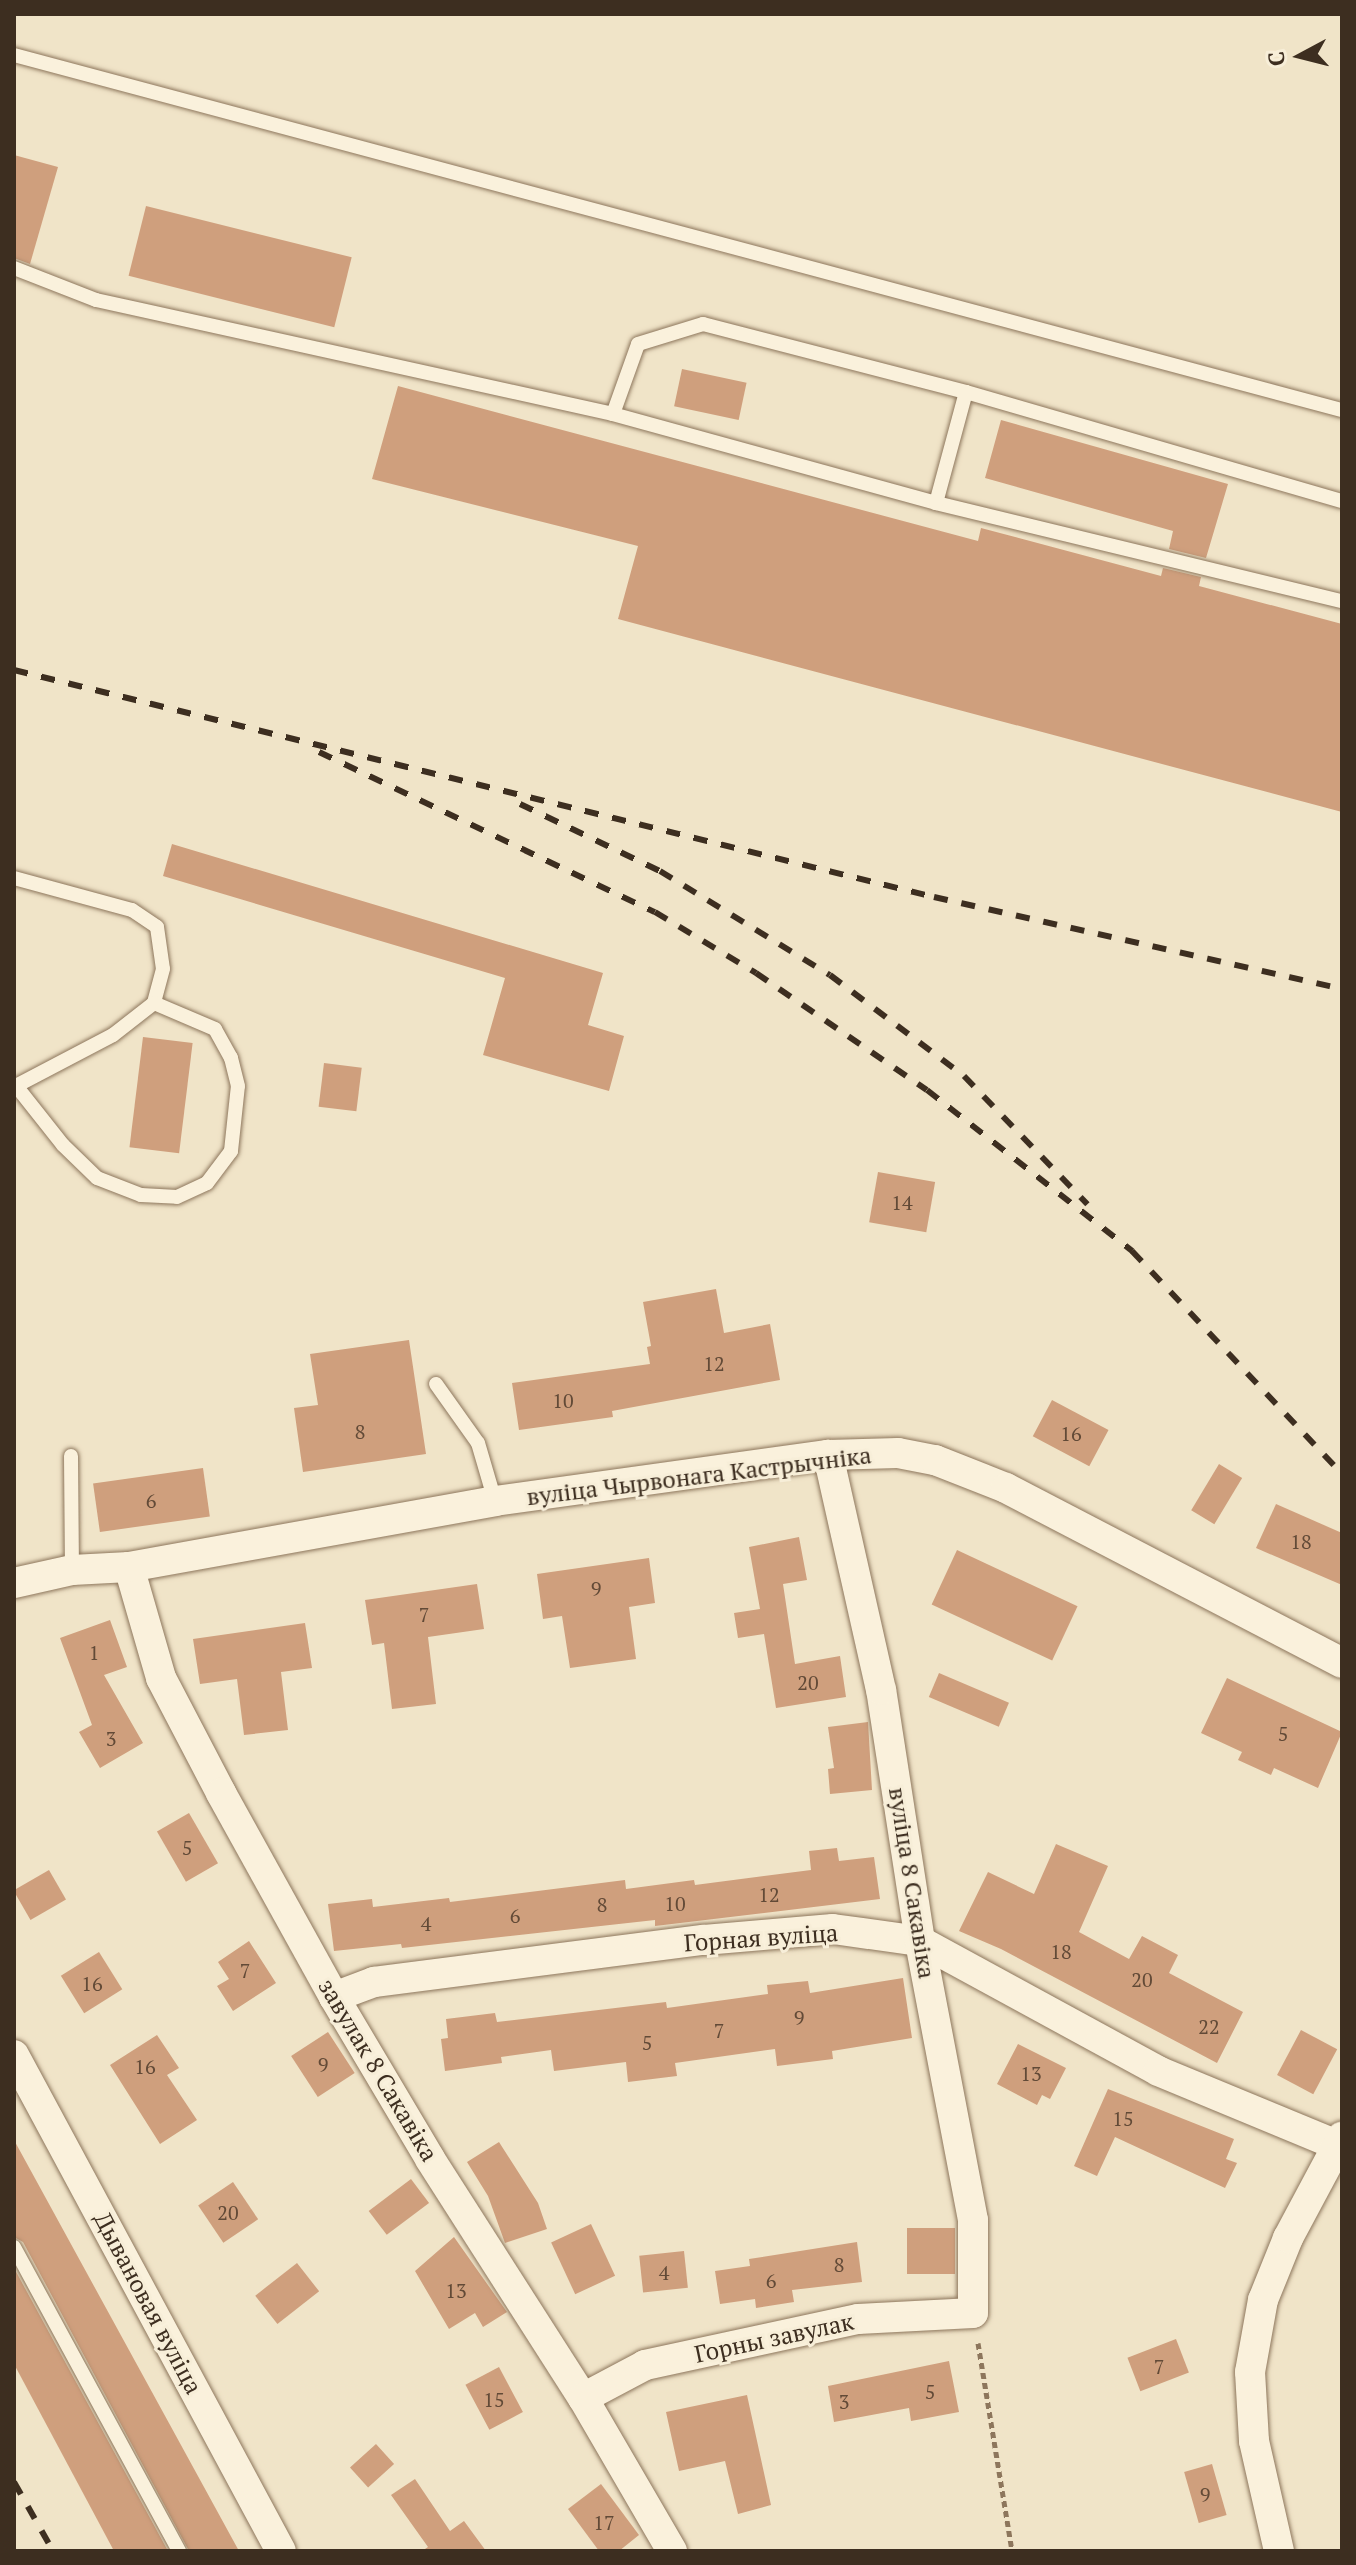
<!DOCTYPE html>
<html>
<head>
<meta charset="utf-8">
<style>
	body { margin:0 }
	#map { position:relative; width:1356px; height:2565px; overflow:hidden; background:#f0e4c8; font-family:"PT Serif",serif }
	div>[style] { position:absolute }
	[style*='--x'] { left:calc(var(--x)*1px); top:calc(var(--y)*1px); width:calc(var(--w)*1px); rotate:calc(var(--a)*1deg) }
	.building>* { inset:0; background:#cf9f7d; transform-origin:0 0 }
	.path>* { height:5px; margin-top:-2.5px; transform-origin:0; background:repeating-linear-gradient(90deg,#8d765c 0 6px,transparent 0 10px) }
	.roads { filter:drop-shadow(0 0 2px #8d765c) drop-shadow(0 0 2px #8d765c) }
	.lane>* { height:14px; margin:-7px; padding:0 7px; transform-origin:7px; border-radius:7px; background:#faf1dc }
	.street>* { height:30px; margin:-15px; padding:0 15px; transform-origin:15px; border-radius:15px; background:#faf1dc }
	.rail>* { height:6px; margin-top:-3px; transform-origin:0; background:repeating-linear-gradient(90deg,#3d2e20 0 14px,transparent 0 28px) }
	span { translate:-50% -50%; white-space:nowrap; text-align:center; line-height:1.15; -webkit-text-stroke:6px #f7eed8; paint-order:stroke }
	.number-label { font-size:20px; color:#624a37 }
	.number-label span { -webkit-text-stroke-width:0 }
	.street-label { font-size:24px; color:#3d2e20 }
	.frame { position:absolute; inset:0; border:16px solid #3d2e20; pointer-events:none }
	.north { position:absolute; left:1260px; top:16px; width:80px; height:80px; -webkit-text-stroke:6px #f7eed8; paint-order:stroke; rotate:263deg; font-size:22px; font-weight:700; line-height:32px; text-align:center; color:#3d2e20 }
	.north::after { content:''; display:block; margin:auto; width:28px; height:36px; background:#3d2e20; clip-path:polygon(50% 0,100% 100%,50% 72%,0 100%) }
</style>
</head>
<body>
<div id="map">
	<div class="building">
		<div style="clip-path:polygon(14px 155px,58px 167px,30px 264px,14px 258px)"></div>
		<div style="left:146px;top:206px;width:212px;height:72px;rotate:14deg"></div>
		<div style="left:682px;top:369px;width:66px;height:38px;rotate:12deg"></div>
		<div style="clip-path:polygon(398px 386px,978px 541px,981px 528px,1161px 576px,1163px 568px,1201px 577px,1199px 586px,1342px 624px,1342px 812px,618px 619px,638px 546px,372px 479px)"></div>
		<div style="clip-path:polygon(1001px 420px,1228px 484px,1206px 558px,1169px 549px,1173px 531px,985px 478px)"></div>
		<div style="clip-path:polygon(172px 844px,603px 973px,588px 1025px,624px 1036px,609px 1091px,483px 1055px,505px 978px,163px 876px)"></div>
		<div style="left:143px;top:1037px;width:50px;height:111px;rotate:7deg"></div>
		<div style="left:324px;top:1063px;width:38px;height:44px;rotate:7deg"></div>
		<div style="left:878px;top:1172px;width:58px;height:51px;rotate:10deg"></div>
		<div style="clip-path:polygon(716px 1289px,724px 1333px,770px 1324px,780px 1380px,612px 1411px,613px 1417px,519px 1430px,512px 1383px,650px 1364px,647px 1347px,651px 1346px,643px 1302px)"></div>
		<div style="clip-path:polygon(409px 1340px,426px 1454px,303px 1472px,294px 1408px,318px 1405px,310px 1354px)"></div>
		<div style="left:1052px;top:1400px;width:64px;height:41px;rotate:28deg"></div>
		<div style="left:1219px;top:1464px;width:27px;height:54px;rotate:31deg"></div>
		<div style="left:203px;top:1468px;width:49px;height:111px;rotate:82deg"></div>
		<div style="clip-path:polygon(1276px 1504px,1342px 1533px,1342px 1585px,1256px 1548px)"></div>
		<div style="clip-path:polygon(799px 1537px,807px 1580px,783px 1584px,795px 1664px,840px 1656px,846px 1697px,776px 1708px,764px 1634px,738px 1638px,734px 1613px,760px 1609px,749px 1547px)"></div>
		<div style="left:957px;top:1550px;width:133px;height:60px;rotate:25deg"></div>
		<div style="clip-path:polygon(649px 1558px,655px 1603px,629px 1607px,636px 1659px,570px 1668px,562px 1616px,543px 1619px,537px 1574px)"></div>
		<div style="clip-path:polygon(477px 1584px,484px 1629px,428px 1637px,436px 1704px,392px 1709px,384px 1643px,372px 1645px,365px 1600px)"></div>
		<div style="clip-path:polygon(110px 1620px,127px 1667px,104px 1675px,143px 1743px,100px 1768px,79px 1732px,92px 1725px,60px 1638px)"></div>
		<div style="clip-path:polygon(305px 1623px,312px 1668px,281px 1672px,288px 1730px,244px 1735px,237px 1679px,200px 1684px,193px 1639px)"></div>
		<div style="left:939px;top:1673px;width:76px;height:26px;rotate:23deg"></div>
		<div style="clip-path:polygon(1227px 1678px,1342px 1732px,1318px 1788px,1274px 1768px,1271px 1775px,1238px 1760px,1242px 1752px,1201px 1733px)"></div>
		<div style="clip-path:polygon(868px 1722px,872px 1790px,830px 1794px,828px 1769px,834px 1768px,828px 1727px)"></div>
		<div style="left:189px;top:1813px;width:58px;height:37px;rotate:60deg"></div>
		<div style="clip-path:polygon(1056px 1844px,1108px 1866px,1079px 1932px,1129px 1959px,1142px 1936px,1178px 1955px,1169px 1973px,1243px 2012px,1217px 2063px,1001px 1949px,959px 1931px,988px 1872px,1034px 1894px)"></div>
		<div style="clip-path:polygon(837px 1848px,839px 1861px,874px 1857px,880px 1899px,655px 1926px,655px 1920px,402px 1948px,401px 1944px,334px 1951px,328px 1904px,372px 1899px,373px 1907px,449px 1898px,450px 1902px,625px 1880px,626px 1889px,694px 1880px,695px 1885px,811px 1870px,809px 1851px)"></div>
		<div style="left:49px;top:1870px;width:34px;height:41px;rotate:60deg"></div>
		<div style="clip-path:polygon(249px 1941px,276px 1983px,233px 2011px,217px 1986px,229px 1979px,218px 1962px)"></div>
		<div style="left:99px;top:1952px;width:44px;height:45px;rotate:58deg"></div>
		<div style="clip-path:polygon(903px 1978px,912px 2038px,832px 2051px,833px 2059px,777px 2066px,775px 2049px,675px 2063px,677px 2076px,628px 2082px,626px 2062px,554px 2071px,551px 2050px,501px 2057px,502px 2063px,445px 2071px,441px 2039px,448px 2038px,446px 2019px,495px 2013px,497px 2022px,666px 2002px,667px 2008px,768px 1994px,767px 1985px,808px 1981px,810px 1993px)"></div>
		<div style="left:1301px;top:2030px;width:41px;height:51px;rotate:28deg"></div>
		<div style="left:328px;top:2032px;width:49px;height:44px;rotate:57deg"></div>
		<div style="clip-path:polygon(157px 2035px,179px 2068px,167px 2075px,197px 2120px,160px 2144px,110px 2065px)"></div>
		<div style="clip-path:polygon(1018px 2044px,1066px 2068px,1050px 2099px,1042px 2095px,1037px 2105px,997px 2084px)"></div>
		<div style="clip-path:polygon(1108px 2089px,1234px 2139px,1226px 2159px,1237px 2163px,1225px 2188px,1115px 2137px,1097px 2176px,1074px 2166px)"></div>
		<div style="clip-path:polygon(14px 2140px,239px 2551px,189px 2551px,23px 2242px,14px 2237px)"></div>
		<div style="clip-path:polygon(499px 2142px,538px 2203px,547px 2229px,505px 2243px,488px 2196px,467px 2162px)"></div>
		<div style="left:411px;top:2179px;width:30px;height:53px;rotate:53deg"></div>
		<div style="left:233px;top:2182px;width:45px;height:42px;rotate:56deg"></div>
		<div style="left:591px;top:2224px;width:57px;height:44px;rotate:65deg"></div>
		<div style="left:955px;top:2228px;width:46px;height:48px;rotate:90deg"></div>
		<div style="clip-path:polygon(454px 2237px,507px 2312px,483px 2327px,475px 2313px,449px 2329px,415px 2271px)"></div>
		<div style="clip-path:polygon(857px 2242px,862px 2282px,792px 2290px,794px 2302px,756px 2308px,755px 2299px,720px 2304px,715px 2271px,750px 2266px,749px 2259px)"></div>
		<div style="left:684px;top:2251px;width:37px;height:45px;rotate:84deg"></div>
		<div style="left:297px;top:2263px;width:36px;height:53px;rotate:52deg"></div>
		<div style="clip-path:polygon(14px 2268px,168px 2551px,114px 2551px,14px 2364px)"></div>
		<div style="left:1176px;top:2339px;width:36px;height:52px;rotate:69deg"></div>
		<div style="clip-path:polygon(949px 2361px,959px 2412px,911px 2421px,909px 2408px,834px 2422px,828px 2386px)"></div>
		<div style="left:499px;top:2367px;width:51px;height:38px;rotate:62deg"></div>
		<div style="clip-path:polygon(747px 2395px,771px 2505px,738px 2514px,725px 2461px,679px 2471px,666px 2412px)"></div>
		<div style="left:376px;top:2444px;width:27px;height:35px;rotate:48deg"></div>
		<div style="left:1212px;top:2464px;width:53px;height:29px;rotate:74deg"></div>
		<div style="clip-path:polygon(415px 2479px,450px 2531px,464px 2521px,486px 2551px,422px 2551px,428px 2547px,391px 2495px)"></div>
		<div style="clip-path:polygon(601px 2484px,639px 2535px,619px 2551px,599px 2551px,568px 2509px)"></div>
	</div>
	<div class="path">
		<div style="--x:978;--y:2343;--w:211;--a:80.7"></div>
	</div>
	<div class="roads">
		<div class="lane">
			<div style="--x:14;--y:55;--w:1375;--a:14.97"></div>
			<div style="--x:14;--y:268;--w:88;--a:21.3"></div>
			<div style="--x:96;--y:300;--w:529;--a:12.43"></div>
			<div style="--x:613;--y:414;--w:335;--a:15.4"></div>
			<div style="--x:936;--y:503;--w:418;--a:13.6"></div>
			<div style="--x:613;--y:414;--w:74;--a:-70.3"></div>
			<div style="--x:638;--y:344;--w:68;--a:-17.1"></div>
			<div style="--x:703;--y:324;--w:272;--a:14.5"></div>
			<div style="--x:966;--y:392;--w:391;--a:16.2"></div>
			<div style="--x:936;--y:503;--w:115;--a:-74.9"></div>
			<div style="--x:14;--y:878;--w:122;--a:15.2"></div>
			<div style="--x:132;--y:910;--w:30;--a:34"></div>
			<div style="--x:157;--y:927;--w:42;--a:81.9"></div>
			<div style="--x:163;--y:969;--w:35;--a:105"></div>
			<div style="--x:154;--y:1003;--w:52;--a:142"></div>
			<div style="--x:113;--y:1035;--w:112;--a:152.3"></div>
			<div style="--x:17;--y:1087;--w:74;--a:51.6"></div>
			<div style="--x:63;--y:1145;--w:47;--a:44.1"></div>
			<div style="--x:97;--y:1178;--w:47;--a:21.1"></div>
			<div style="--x:141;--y:1195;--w:36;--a:3"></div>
			<div style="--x:177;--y:1197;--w:33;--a:-25"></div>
			<div style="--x:207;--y:1183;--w:40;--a:-53"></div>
			<div style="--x:231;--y:1151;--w:65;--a:-83.9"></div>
			<div style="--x:238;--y:1086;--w:29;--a:-104"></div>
			<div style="--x:231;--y:1058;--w:33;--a:-119"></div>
			<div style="--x:215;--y:1029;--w:66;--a:-156.9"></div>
			<div style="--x:436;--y:1384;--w:72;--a:54.6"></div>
			<div style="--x:478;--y:1443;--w:60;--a:73.7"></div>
			<div style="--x:71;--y:1456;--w:114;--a:89.5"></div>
			<div style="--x:14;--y:2247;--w:346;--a:61.5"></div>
		</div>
		<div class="street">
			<div style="--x:129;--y:1567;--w:116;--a:73.9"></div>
			<div style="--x:161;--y:1678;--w:130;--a:62.4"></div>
			<div style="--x:221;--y:1793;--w:233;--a:61"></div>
			<div style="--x:334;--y:1997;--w:188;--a:59.3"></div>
			<div style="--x:430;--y:2159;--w:284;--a:57.4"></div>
			<div style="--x:583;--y:2398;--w:177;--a:59.8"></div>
			<div style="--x:14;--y:1583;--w:59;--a:-12.6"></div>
			<div style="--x:72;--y:1570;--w:57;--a:-3"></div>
			<div style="--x:129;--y:1567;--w:372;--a:-10.2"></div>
			<div style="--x:495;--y:1501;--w:336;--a:-7.9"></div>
			<div style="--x:828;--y:1455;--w:70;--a:-1.6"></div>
			<div style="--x:898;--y:1453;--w:38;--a:11"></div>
			<div style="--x:935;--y:1460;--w:76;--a:21.5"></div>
			<div style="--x:1006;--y:1488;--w:379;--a:27.5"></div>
			<div style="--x:334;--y:1997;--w:43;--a:-20.6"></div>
			<div style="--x:374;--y:1982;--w:333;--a:-7.3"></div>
			<div style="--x:704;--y:1940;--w:129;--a:-4.9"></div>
			<div style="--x:833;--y:1929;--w:88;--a:7.9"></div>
			<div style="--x:920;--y:1941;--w:271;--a:28.6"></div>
			<div style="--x:1158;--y:2071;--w:194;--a:22.5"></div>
			<div style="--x:14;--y:2055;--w:563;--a:61.71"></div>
			<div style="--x:583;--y:2398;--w:70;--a:-28"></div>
			<div style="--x:645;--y:2365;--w:218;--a:-12.2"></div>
			<div style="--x:858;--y:2319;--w:115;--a:-3"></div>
			<div style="--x:973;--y:2313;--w:93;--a:-90"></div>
			<div style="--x:973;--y:2220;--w:284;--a:-100.8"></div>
			<div style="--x:920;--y:1941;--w:254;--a:-98.8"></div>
			<div style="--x:881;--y:1690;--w:241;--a:-102.7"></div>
			<div style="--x:1279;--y:2551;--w:113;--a:-102.8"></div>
			<div style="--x:1254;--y:2441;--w:69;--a:-93.3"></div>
			<div style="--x:1250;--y:2372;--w:73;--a:-79.8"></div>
			<div style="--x:1263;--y:2300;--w:67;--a:-68"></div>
			<div style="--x:1288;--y:2238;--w:115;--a:-61.9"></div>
		</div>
	</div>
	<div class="rail">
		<div style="--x:14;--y:670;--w:948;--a:13.86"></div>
		<div style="--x:934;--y:897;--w:418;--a:12.7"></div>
		<div style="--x:319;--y:752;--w:372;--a:25.5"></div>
		<div style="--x:655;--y:912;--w:118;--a:31.1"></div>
		<div style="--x:756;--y:973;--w:207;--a:34.4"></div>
		<div style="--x:927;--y:1090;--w:261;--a:38.1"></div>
		<div style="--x:1132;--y:1251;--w:306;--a:46.7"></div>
		<div style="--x:520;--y:804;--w:155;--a:25.6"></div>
		<div style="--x:660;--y:871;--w:199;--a:31.5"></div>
		<div style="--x:830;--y:975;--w:168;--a:37"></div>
		<div style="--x:964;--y:1076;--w:178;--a:46.1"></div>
		<div style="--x:14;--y:2482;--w:79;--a:60.5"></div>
	</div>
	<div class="number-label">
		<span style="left:902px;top:1202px">14</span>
		<span style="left:714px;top:1363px">12</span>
		<span style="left:563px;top:1400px">10</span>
		<span style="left:360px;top:1431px">8</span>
		<span style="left:1071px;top:1433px">16</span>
		<span style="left:151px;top:1500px">6</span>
		<span style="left:1301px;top:1541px">18</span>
		<span style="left:596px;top:1588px">9</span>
		<span style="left:424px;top:1614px">7</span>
		<span style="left:94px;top:1652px">1</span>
		<span style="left:808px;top:1682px">20</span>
		<span style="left:1283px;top:1733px">5</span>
		<span style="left:111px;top:1738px">3</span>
		<span style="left:187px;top:1847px">5</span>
		<span style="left:769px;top:1894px">12</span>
		<span style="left:675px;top:1903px">10</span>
		<span style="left:602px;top:1904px">8</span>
		<span style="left:515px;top:1915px">6</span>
		<span style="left:426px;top:1923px">4</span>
		<span style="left:1061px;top:1951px">18</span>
		<span style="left:245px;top:1970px">7</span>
		<span style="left:1142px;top:1979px">20</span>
		<span style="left:92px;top:1983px">16</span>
		<span style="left:799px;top:2017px">9</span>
		<span style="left:1209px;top:2026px">22</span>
		<span style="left:719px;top:2030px">7</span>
		<span style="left:647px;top:2042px">5</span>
		<span style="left:323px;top:2064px">9</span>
		<span style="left:145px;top:2066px">16</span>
		<span style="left:1031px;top:2073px">13</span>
		<span style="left:1123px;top:2118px">15</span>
		<span style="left:228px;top:2212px">20</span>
		<span style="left:839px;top:2264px">8</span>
		<span style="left:664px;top:2272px">4</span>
		<span style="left:771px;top:2280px">6</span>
		<span style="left:456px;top:2290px">13</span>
		<span style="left:1159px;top:2366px">7</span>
		<span style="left:930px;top:2391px">5</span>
		<span style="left:494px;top:2399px">15</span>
		<span style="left:844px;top:2401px">3</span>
		<span style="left:1205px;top:2494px">9</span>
		<span style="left:604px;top:2522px">17</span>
	</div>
	<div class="street-label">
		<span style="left:699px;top:1476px;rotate:-7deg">вуліца Чырвонага Кастрычніка</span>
		<span style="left:912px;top:1883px;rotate:81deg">вуліца 8 Сакавіка</span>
		<span style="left:761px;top:1938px;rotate:-4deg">Горная вуліца</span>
		<span style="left:378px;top:2070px;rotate:59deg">завулак 8 Сакавіка</span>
		<span style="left:148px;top:2303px;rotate:62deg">Дывановая вуліца</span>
		<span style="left:774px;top:2338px;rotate:-12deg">Горны завулак</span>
	</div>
	<div class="frame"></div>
	<div class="north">С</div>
</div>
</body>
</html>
